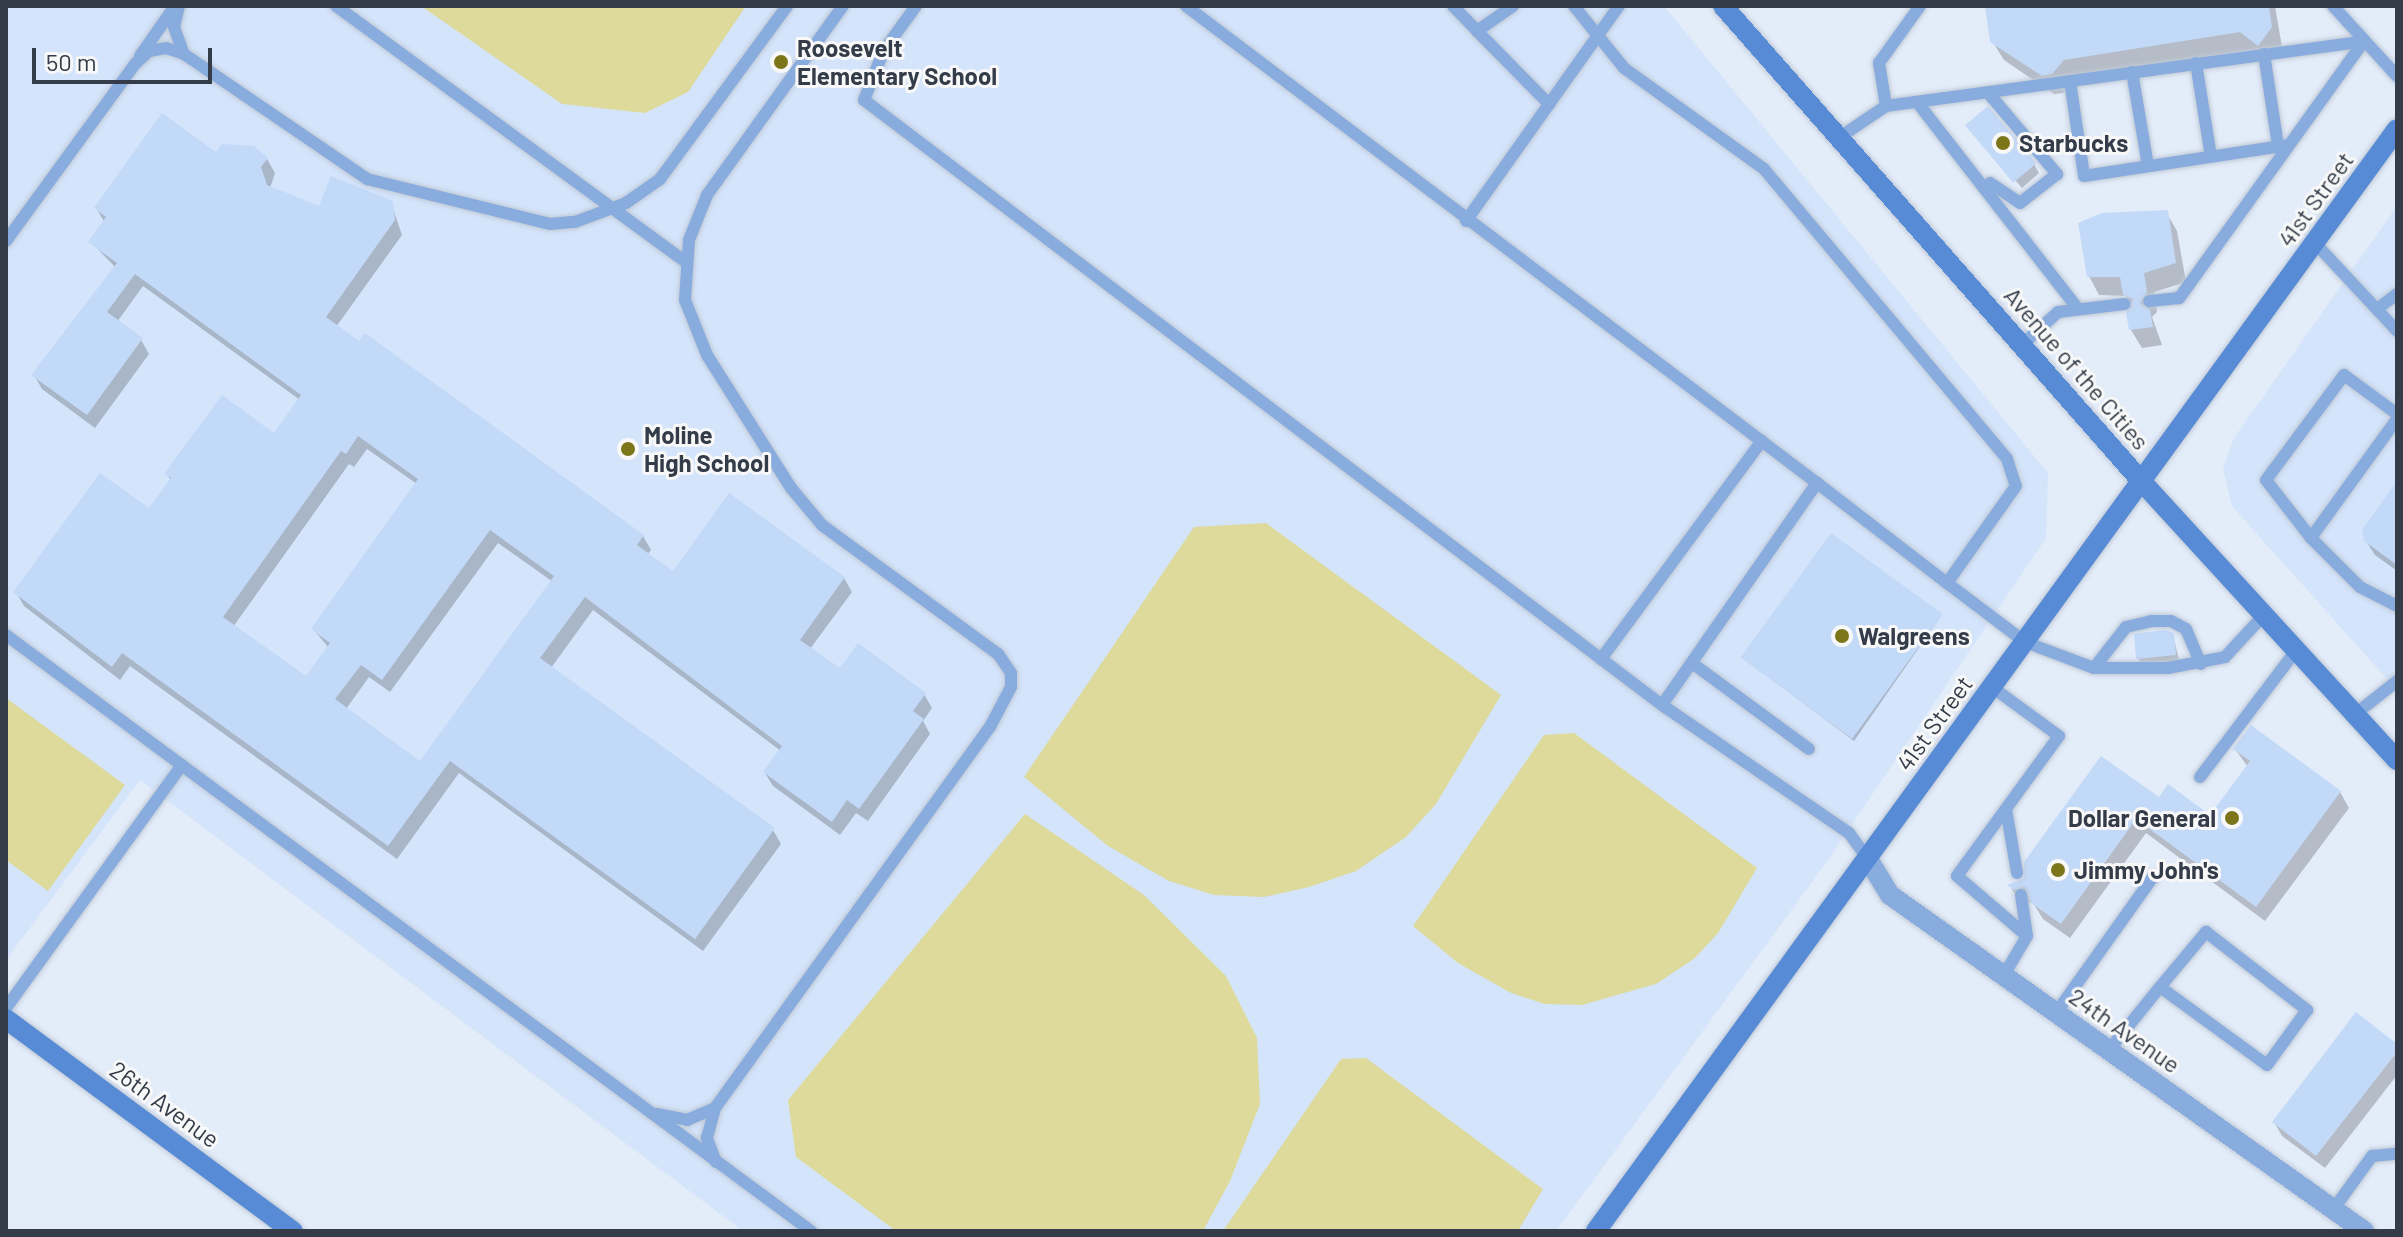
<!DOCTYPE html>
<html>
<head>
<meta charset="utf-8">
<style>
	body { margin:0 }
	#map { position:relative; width:2403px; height:1237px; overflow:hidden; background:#e3ecf9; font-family:Barlow,sans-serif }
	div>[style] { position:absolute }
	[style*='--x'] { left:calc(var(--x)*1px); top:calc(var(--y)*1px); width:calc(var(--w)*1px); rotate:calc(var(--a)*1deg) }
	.built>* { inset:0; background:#d4e4fb }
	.green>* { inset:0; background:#ddda9c }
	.shadow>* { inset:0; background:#0003 }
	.building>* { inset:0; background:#c3d9f8; transform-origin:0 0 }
	.roads { filter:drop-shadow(0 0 2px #c0c9d6) drop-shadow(0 0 2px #c0c9d6) }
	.lane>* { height:12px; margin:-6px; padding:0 6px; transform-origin:6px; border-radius:6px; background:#89acde }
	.street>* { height:20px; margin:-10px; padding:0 10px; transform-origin:10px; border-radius:10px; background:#89acde }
	.secondary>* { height:20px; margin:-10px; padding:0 10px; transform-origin:10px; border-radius:10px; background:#578bd5 }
	.dots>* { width:22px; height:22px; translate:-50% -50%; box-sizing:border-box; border:4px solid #f8f8f8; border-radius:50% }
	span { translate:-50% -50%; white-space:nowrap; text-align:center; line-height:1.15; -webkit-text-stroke:6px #f8f8f8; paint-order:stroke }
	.poi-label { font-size:24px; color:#333c48; font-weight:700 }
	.left { translate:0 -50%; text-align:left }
	.right { translate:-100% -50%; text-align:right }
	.street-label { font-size:24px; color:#333c48 }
	.frame { position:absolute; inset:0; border:8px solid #333c48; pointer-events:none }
	.scale { position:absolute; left:32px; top:48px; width:180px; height:36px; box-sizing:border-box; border:4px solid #333c48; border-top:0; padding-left:10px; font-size:24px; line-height:28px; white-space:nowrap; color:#333c48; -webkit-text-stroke:6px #f8f8f8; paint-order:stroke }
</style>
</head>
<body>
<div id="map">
	<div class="built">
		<div style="clip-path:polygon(6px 6px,1664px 6px,2048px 473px,2046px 538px,1823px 867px,1556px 1231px,743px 1231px,140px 780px,6px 960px)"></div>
		<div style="clip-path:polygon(2397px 206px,2397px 690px,2232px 506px,2223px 468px,2234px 438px)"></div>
	</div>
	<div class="green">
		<div style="clip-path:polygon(421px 6px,746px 6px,688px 92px,645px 113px,562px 104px)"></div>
		<div style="clip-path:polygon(1266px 523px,1501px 695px,1436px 804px,1406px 837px,1356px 871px,1309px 887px,1264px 897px,1214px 895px,1169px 881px,1108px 846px,1024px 777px,1194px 527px)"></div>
		<div style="clip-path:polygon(6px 698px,125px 785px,48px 891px,6px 860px)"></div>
		<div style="clip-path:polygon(1574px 733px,1757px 868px,1718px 933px,1695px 958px,1656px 984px,1582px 1005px,1545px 1004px,1511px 993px,1458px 963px,1413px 926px,1544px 735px)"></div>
		<div style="clip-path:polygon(1025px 814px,1144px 895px,1226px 976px,1257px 1038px,1260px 1104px,1230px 1181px,1203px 1231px,896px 1231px,796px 1157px,788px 1100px)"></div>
		<div style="clip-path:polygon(1366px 1058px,1543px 1189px,1518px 1231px,1223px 1231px,1341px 1059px)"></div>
	</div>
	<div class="shadow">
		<div style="clip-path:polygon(1987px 6px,2275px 6px,2282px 47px,2269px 63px,2252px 50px,2074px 78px,2063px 93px,2054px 94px,2004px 60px,1992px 41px)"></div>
		<div style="clip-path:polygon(1969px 127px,2034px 164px,2039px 173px,2022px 188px)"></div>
		<div style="clip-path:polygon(evenodd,217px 155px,267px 159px,275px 173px,270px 188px,320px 208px,391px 203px,402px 235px,336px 327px,643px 536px,651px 550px,647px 555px,674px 574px,844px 578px,852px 592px,810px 649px,840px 671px,924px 694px,932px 708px,923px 721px,930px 734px,868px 821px,856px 813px,840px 835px,773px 786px,765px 773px,781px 751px,593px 610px,551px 668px,773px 830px,781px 844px,703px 951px,459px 773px,397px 859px,130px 666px,120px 680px,24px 606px,16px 592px,149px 511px,171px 481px,167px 474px,274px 435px,300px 400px,143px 286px,117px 322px,141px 340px,149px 354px,95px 428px,42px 389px,34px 375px,116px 268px,91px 242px,105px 223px,96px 208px,217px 155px,367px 449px,417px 484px,313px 629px,329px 648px,307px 679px,233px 627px,349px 464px,354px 467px,367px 449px,217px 155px,498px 543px,553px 582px,421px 764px,346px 709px,369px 677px,390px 692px,498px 543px)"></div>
		<div style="clip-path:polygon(2166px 212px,2177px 231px,2186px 282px,2154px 292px,2157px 312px,2152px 317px,2162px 345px,2142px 348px,2131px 330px,2132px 306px,2126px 296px,2099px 295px,2089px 276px)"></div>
		<div style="clip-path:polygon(2397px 485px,2397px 571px,2375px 555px,2366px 541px)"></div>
		<div style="clip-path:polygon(1941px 616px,1854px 741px,1743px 658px)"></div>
		<div style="clip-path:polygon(2173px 635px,2180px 664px,2143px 667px,2138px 658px)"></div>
		<div style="clip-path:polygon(2235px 749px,2340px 792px,2349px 808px,2265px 921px,2146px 833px,2070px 938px,2043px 919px,2033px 903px,2019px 901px,2010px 886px,2159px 800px,2211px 817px,2248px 767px)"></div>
		<div style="clip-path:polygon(2397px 1047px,2397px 1075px,2325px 1168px,2282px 1136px,2274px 1122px)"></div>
	</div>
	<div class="building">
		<div style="clip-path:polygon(1985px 6px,2269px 6px,2272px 27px,2258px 46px,2240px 32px,2064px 60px,2052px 74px,2042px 76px,1990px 42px)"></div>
		<div style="left:1988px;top:106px;width:75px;height:30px;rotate:50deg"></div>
		<div style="clip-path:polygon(evenodd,162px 113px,216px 152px,222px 144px,254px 146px,268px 158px,261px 167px,267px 185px,319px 206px,331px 176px,393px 201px,395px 220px,326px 317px,359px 341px,365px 333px,644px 535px,637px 545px,673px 571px,729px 493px,845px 577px,800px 640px,840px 668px,858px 643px,926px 693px,913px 711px,924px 719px,859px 809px,847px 800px,832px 822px,763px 772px,782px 746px,585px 597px,540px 658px,775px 828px,695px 939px,450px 761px,388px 846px,122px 653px,112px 667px,13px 592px,100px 473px,149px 508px,171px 478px,164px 474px,222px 395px,274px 433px,301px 395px,135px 274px,107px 312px,143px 338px,87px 415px,31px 375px,117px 263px,88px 242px,106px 217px,94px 208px,162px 113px,358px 436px,418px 479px,311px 629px,330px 643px,306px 676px,223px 617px,341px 451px,346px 454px,358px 436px,162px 113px,490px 530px,554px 576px,420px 761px,335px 699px,361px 665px,382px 680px,490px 530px)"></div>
		<div style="clip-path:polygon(2168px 210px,2176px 263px,2144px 273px,2147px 292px,2140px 303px,2150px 310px,2153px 327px,2129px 330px,2126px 313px,2133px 299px,2123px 295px,2120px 277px,2087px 277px,2078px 223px,2102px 213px)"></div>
		<div style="clip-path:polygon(2397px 481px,2397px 565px,2364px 541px,2362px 530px)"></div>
		<div style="left:1831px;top:533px;width:138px;height:154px;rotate:36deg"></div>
		<div style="clip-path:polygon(2165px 630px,2174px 633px,2176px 655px,2136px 659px,2134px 634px)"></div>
		<div style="clip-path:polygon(2251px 725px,2341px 791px,2256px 907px,2136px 819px,2061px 924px,2031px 903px,2025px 887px,2014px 890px,2007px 885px,2023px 879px,2024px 862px,2101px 756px,2159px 797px,2168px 784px,2210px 815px,2250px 761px,2233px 749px)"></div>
		<div style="clip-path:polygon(2356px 1012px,2397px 1044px,2397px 1052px,2316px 1156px,2272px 1122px)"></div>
	</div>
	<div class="roads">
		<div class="lane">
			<div style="--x:179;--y:6;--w:22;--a:103"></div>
			<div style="--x:174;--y:27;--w:29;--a:70"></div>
			<div style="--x:336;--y:6;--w:434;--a:36.2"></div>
			<div style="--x:916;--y:6;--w:54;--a:126"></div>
			<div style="--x:884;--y:50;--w:54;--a:111.8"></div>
			<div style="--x:864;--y:100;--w:1001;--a:37.17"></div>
			<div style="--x:1662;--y:705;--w:227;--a:34.4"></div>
			<div style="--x:1849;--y:833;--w:32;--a:54"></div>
			<div style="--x:1186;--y:6;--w:791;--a:37.09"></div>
			<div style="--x:1453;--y:6;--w:35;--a:46"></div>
			<div style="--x:1477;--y:31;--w:44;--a:-34.8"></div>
			<div style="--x:1574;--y:6;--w:80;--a:51.1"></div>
			<div style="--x:1624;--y:68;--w:173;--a:35.8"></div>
			<div style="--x:1764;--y:169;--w:378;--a:50"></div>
			<div style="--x:2007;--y:459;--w:28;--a:72"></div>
			<div style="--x:2016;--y:486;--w:119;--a:125.4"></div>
			<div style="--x:1947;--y:583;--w:98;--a:37.1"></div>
			<div style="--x:2025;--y:642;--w:74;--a:20.6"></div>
			<div style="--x:2094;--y:668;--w:74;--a:0"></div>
			<div style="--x:2168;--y:668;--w:58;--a:-10.9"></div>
			<div style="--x:2225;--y:657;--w:56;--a:-47.2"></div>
			<div style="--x:2333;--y:6;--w:95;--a:47.6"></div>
			<div style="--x:1477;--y:31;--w:103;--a:45.4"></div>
			<div style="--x:2264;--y:54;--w:93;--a:81.3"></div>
			<div style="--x:140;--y:56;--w:61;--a:-55"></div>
			<div style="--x:2196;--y:63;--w:95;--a:80.9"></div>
			<div style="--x:2132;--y:72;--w:95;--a:80.3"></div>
			<div style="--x:2070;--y:81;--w:96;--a:81.6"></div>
			<div style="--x:2084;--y:176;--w:207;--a:-8.6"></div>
			<div style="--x:1990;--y:95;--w:104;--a:49.7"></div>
			<div style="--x:2057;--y:174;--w:47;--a:141.9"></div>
			<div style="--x:2020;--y:203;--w:36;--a:-146"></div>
			<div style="--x:1917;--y:102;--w:262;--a:52.1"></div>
			<div style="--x:1886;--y:106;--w:482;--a:-7.7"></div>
			<div style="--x:2364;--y:41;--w:317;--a:125.7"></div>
			<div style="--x:2179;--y:298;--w:30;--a:174"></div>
			<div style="--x:1840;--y:137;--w:55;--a:-34"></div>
			<div style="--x:1886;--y:106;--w:44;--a:-99.2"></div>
			<div style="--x:1879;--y:63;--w:70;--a:-54.3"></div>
			<div style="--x:1466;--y:221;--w:264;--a:-54.6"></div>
			<div style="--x:6;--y:241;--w:219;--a:-53.9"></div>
			<div style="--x:135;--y:64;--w:19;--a:-43"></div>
			<div style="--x:149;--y:51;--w:17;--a:-10"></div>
			<div style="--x:166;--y:48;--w:19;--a:18"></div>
			<div style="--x:184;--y:54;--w:222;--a:34.3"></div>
			<div style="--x:367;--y:179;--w:188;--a:13.8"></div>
			<div style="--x:550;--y:224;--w:25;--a:-5"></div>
			<div style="--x:575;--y:222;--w:54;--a:-20.4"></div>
			<div style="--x:626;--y:203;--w:42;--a:-35.2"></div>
			<div style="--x:660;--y:179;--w:215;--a:-53.7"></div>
			<div style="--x:2315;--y:243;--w:120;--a:47"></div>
			<div style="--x:2377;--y:309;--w:25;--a:-37"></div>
			<div style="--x:2022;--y:345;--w:49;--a:-42.5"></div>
			<div style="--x:2058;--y:312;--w:67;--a:-6.8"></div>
			<div style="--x:2397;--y:419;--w:147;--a:125.9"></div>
			<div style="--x:2311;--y:538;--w:69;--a:45"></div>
			<div style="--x:2360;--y:587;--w:42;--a:27.2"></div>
			<div style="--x:2311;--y:538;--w:73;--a:-127.8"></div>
			<div style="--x:2266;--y:480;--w:131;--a:-53.4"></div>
			<div style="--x:2344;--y:375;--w:66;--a:36.3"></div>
			<div style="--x:6;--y:635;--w:1002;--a:36.52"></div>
			<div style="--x:1601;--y:659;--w:271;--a:-53.6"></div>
			<div style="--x:1692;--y:663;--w:145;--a:36.3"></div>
			<div style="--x:2094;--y:668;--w:52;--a:-52"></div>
			<div style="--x:2126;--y:627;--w:26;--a:-13"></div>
			<div style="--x:2151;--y:621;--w:20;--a:0"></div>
			<div style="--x:2171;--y:621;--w:17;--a:28"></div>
			<div style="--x:2186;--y:629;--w:38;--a:67"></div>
			<div style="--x:1992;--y:687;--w:83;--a:36.2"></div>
			<div style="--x:2059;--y:736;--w:173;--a:126.1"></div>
			<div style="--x:1957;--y:876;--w:92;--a:40.6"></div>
			<div style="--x:2027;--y:936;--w:45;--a:120.5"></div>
			<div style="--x:1662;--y:705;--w:271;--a:-55.1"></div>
			<div style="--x:1817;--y:483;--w:164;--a:37.6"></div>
			<div style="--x:2354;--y:715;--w:55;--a:-38.3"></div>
			<div style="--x:2200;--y:777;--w:157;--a:-52.8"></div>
			<div style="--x:2006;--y:809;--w:65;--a:80.2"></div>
			<div style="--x:2021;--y:895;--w:41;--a:81.7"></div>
			<div style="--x:6;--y:1008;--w:300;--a:-54.1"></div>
			<div style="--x:2056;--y:1013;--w:167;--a:-54.5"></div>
			<div style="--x:2109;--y:1050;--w:81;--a:-51"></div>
			<div style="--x:2160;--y:987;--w:72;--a:-50.1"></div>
			<div style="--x:2206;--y:932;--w:128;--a:37.7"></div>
			<div style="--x:2307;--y:1010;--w:68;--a:126"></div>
			<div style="--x:2267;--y:1065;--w:132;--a:-143.9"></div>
			<div style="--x:657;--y:1114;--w:31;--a:11"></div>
			<div style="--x:687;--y:1120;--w:30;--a:-23"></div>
			<div style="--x:716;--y:1162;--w:26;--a:-111"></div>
			<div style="--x:707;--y:1138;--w:31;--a:-75"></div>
			<div style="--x:715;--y:1108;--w:470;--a:-54.2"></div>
			<div style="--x:990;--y:727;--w:45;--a:-62.3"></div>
			<div style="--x:1011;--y:687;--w:14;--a:-90"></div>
			<div style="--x:1011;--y:673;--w:23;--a:-124"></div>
			<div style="--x:998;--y:654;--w:218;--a:-143.8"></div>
			<div style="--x:822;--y:525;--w:48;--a:-130"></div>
			<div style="--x:791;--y:488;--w:157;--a:-122.3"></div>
			<div style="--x:707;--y:355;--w:59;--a:-111.8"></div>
			<div style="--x:685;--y:300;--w:60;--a:-86.2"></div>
			<div style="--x:689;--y:240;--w:48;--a:-68.2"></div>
			<div style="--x:707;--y:195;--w:233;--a:-54.3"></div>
			<div style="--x:2333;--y:1210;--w:67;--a:-54.2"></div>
			<div style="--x:2372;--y:1156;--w:25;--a:-5"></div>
		</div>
		<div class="street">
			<div style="--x:1868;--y:859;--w:42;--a:58.6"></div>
			<div style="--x:1890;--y:895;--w:581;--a:35.33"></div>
		</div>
		<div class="secondary">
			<div style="--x:1723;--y:6;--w:636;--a:48.64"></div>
			<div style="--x:2143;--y:483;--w:376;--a:47.5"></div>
			<div style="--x:6;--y:1019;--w:357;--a:36.5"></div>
			<div style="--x:1596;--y:1231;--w:1362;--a:-53.99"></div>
		</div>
	</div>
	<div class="dots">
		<div style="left:781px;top:62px;background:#7c7519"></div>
		<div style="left:2003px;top:143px;background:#7c7519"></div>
		<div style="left:628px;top:449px;background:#7c7519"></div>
		<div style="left:1842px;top:636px;background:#7c7519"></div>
		<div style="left:2232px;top:818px;background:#7c7519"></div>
		<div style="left:2058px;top:870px;background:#7c7519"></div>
	</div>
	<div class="poi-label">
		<span class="left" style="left:797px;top:62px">Roosevelt<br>Elementary School</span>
		<span class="left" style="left:2019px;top:143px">Starbucks</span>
		<span class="left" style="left:644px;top:449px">Moline<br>High School</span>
		<span class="left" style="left:1858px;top:636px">Walgreens</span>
		<span class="right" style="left:2216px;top:818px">Dollar General</span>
		<span class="left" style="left:2074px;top:870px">Jimmy John's</span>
	</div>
	<div class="street-label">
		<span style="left:2315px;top:199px;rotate:-54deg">41st Street</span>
		<span style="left:2077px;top:368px;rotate:49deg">Avenue of the Cities</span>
		<span style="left:1934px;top:723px;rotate:-54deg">41st Street</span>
		<span style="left:2125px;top:1030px;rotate:35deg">24th Avenue</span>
		<span style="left:165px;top:1104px;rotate:36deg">26th Avenue</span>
	</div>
	<div class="frame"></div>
	<div class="scale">50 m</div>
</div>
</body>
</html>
